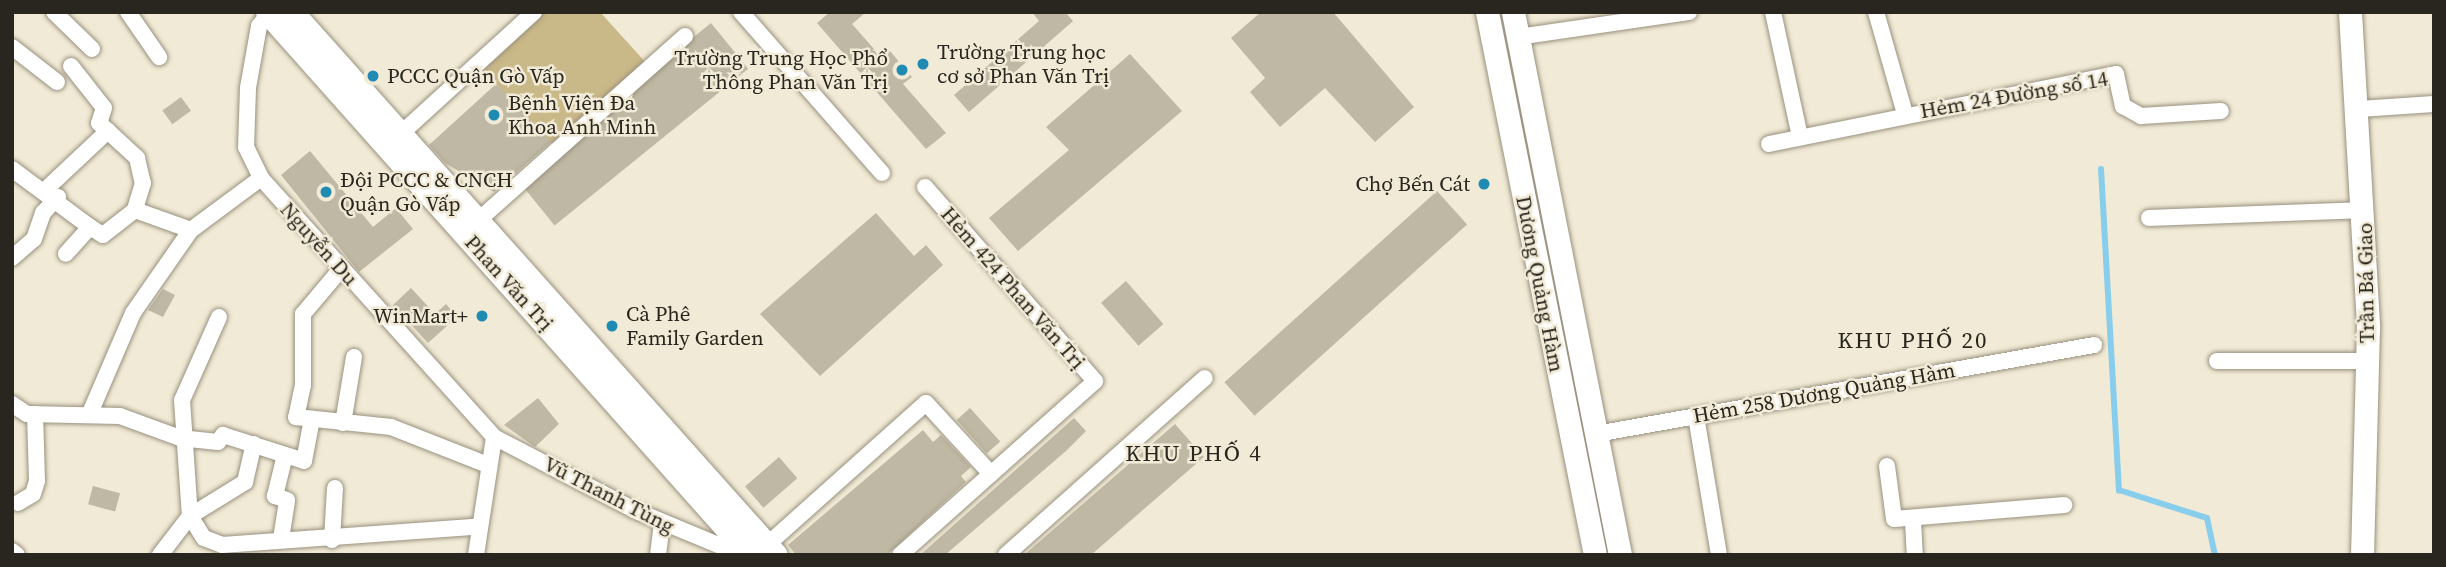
<!DOCTYPE html>
<html>
<head>
<meta charset="utf-8">
<style>
	body { margin:0 }
	#map { position:relative; width:2446px; height:567px; overflow:hidden; background:#f1ead6; font-family:"Source Serif 4",serif }
	div>[style] { position:absolute }
	[style*='--x'] { left:calc(var(--x)*1px); top:calc(var(--y)*1px); width:calc(var(--w)*1px); rotate:calc(var(--a)*1deg) }
	.green>* { inset:0; background:#c9b888 }
	.stream>* { height:6px; margin:-3px; padding:0 3px; transform-origin:3px; border-radius:3px; background:#89cdec }
	.building>* { inset:0; background:#bfb8a4; transform-origin:0 0 }
	.roads { filter:drop-shadow(0 0 2px #98917e) drop-shadow(0 0 2px #98917e) }
	.street>* { height:16px; margin:-8px; padding:0 8px; transform-origin:8px; border-radius:8px; background:#fff }
	.secondary>* { height:23px; margin:-11.5px; padding:0 11.5px; transform-origin:11.5px; border-radius:11.5px; background:#fff }
	.dots>* { width:19px; height:19px; translate:-50% -50%; box-sizing:border-box; border:4px solid #f1ead6; border-radius:50% }
	span { translate:-50% -50%; white-space:nowrap; text-align:center; line-height:1.15; -webkit-text-stroke:5px #f1ead6; paint-order:stroke }
	.poi-label { font-size:21px; color:#29261f }
	.left { translate:0 -50%; text-align:left }
	.right { translate:-100% -50%; text-align:right }
	.street-label { font-size:21px; color:#29261f }
	.neighbourhood-label { font-size:23px; color:#29261f; letter-spacing:2px }
	.frame { position:absolute; inset:0; border:14px solid #29261f; pointer-events:none }
</style>
</head>
<body>
<div id="map">
	<div class="green">
		<div style="clip-path:polygon(526px 12px,600px 12px,648px 65px,554px 146px,472px 59px)"></div>
	</div>
	<div class="stream">
		<div style="--x:2101;--y:169;--w:322;--a:86.8"></div>
		<div style="--x:2119;--y:490;--w:92;--a:17.7"></div>
		<div style="--x:2207;--y:518;--w:38;--a:78"></div>
	</div>
	<div class="building">
		<div style="clip-path:polygon(830px 12px,866px 12px,852px 24px,882px 58px,890px 51px,912px 77px,903px 84px,946px 133px,926px 149px,817px 23px)"></div>
		<div style="clip-path:polygon(1032px 12px,1065px 12px,1073px 21px,969px 112px,954px 95px,1039px 21px)"></div>
		<div style="clip-path:polygon(1261px 12px,1333px 12px,1414px 107px,1375px 142px,1325px 88px,1280px 127px,1250px 92px,1265px 78px,1231px 38px)"></div>
		<div style="left:711px;top:23px;width:59px;height:249px;rotate:51deg"></div>
		<div style="clip-path:polygon(1130px 54px,1182px 111px,1018px 251px,989px 218px,1069px 150px,1046px 127px)"></div>
		<div style="clip-path:polygon(496px 84px,551px 142px,494px 192px,445px 163px,429px 145px)"></div>
		<div style="left:181px;top:97px;width:17px;height:23px;rotate:54deg"></div>
		<div style="clip-path:polygon(310px 151px,373px 227px,396px 208px,413px 229px,359px 272px,281px 175px)"></div>
		<div style="left:1437px;top:191px;width:45px;height:286px;rotate:48deg"></div>
		<div style="clip-path:polygon(876px 213px,914px 256px,926px 245px,943px 265px,820px 376px,760px 314px)"></div>
		<div style="left:1126px;top:281px;width:57px;height:33px;rotate:49deg"></div>
		<div style="clip-path:polygon(411px 288px,435px 314px,446px 304px,457px 317px,428px 343px,393px 305px)"></div>
		<div style="clip-path:polygon(163px 289px,175px 295px,163px 317px,148px 310px)"></div>
		<div style="clip-path:polygon(538px 398px,559px 424px,535px 447px,504px 425px)"></div>
		<div style="left:970px;top:408px;width:45px;height:18px;rotate:48deg"></div>
		<div style="clip-path:polygon(1074px 418px,1086px 431px,1066px 451px,945px 555px,920px 555px)"></div>
		<div style="clip-path:polygon(1175px 424px,1204px 457px,1091px 555px,1024px 555px)"></div>
		<div style="clip-path:polygon(923px 430px,933px 442px,941px 435px,971px 467px,961px 476px,966px 482px,887px 555px,796px 555px,788px 545px)"></div>
		<div style="left:779px;top:457px;width:28px;height:45px;rotate:49deg"></div>
		<div style="left:93px;top:486px;width:28px;height:19px;rotate:15deg"></div>
	</div>
	<div class="roads">
		<div class="street">
			<div style="--x:54;--y:12;--w:53;--a:44.2"></div>
			<div style="--x:128;--y:12;--w:55;--a:55.4"></div>
			<div style="--x:271;--y:12;--w:18;--a:131"></div>
			<div style="--x:259;--y:26;--w:63;--a:100.1"></div>
			<div style="--x:248;--y:88;--w:59;--a:91.9"></div>
			<div style="--x:246;--y:147;--w:34;--a:64"></div>
			<div style="--x:261;--y:178;--w:348;--a:48"></div>
			<div style="--x:494;--y:437;--w:158;--a:27.5"></div>
			<div style="--x:634;--y:510;--w:102;--a:22.5"></div>
			<div style="--x:728;--y:549;--w:39;--a:-6"></div>
			<div style="--x:767;--y:545;--w:213;--a:-41.8"></div>
			<div style="--x:926;--y:403;--w:96;--a:47.5"></div>
			<div style="--x:741;--y:12;--w:214;--a:48.8"></div>
			<div style="--x:1773;--y:12;--w:128;--a:77.8"></div>
			<div style="--x:1876;--y:12;--w:106;--a:74.1"></div>
			<div style="--x:1518;--y:37;--w:173;--a:-8.3"></div>
			<div style="--x:12;--y:47;--w:57;--a:37.9"></div>
			<div style="--x:71;--y:66;--w:53;--a:51.8"></div>
			<div style="--x:104;--y:108;--w:16;--a:108"></div>
			<div style="--x:99;--y:123;--w:52;--a:42.6"></div>
			<div style="--x:137;--y:158;--w:26;--a:77"></div>
			<div style="--x:143;--y:183;--w:28;--a:107"></div>
			<div style="--x:135;--y:210;--w:59;--a:19.7"></div>
			<div style="--x:2359;--y:109;--w:75;--a:-3.8"></div>
			<div style="--x:394;--y:140;--w:190;--a:-42.4"></div>
			<div style="--x:1769;--y:144;--w:354;--a:-11.4"></div>
			<div style="--x:2116;--y:74;--w:33;--a:78"></div>
			<div style="--x:2123;--y:106;--w:21;--a:29"></div>
			<div style="--x:2141;--y:116;--w:80;--a:-3.6"></div>
			<div style="--x:12;--y:169;--w:97;--a:36.6"></div>
			<div style="--x:90;--y:227;--w:36;--a:132"></div>
			<div style="--x:44;--y:191;--w:88;--a:-43.2"></div>
			<div style="--x:2149;--y:218;--w:216;--a:-2.1"></div>
			<div style="--x:473;--y:225;--w:284;--a:-41.7"></div>
			<div style="--x:90;--y:227;--w:15;--a:32"></div>
			<div style="--x:103;--y:235;--w:41;--a:-38"></div>
			<div style="--x:12;--y:258;--w:29;--a:-41"></div>
			<div style="--x:34;--y:239;--w:28;--a:-71"></div>
			<div style="--x:43;--y:213;--w:22;--a:-47"></div>
			<div style="--x:341;--y:269;--w:59;--a:130.2"></div>
			<div style="--x:303;--y:314;--w:71;--a:90"></div>
			<div style="--x:303;--y:385;--w:33;--a:102"></div>
			<div style="--x:296;--y:417;--w:96;--a:6"></div>
			<div style="--x:391;--y:427;--w:104;--a:21.4"></div>
			<div style="--x:219;--y:317;--w:91;--a:114"></div>
			<div style="--x:182;--y:400;--w:116;--a:86.1"></div>
			<div style="--x:190;--y:516;--w:26;--a:58"></div>
			<div style="--x:204;--y:538;--w:19;--a:21"></div>
			<div style="--x:222;--y:545;--w:254;--a:-4.1"></div>
			<div style="--x:2217;--y:361;--w:150;--a:0"></div>
			<div style="--x:12;--y:404;--w:18;--a:34"></div>
			<div style="--x:27;--y:414;--w:93;--a:1.2"></div>
			<div style="--x:120;--y:416;--w:64;--a:20.1"></div>
			<div style="--x:180;--y:438;--w:38;--a:6"></div>
			<div style="--x:218;--y:442;--w:9;--a:-54"></div>
			<div style="--x:223;--y:435;--w:85;--a:17.8"></div>
			<div style="--x:304;--y:461;--w:43;--a:-79.2"></div>
			<div style="--x:90;--y:413;--w:109;--a:-66.7"></div>
			<div style="--x:133;--y:313;--w:101;--a:-55.1"></div>
			<div style="--x:191;--y:230;--w:87;--a:-36.6"></div>
			<div style="--x:1696;--y:416;--w:141;--a:80.6"></div>
			<div style="--x:343;--y:423;--w:67;--a:-80.5"></div>
			<div style="--x:1596;--y:434;--w:506;--a:-10.13"></div>
			<div style="--x:1887;--y:466;--w:53;--a:82.5"></div>
			<div style="--x:1894;--y:519;--w:171;--a:-4.7"></div>
			<div style="--x:18;--y:503;--w:17;--a:-31"></div>
			<div style="--x:33;--y:494;--w:14;--a:-73"></div>
			<div style="--x:37;--y:481;--w:67;--a:-91.7"></div>
			<div style="--x:1913;--y:521;--w:34;--a:87"></div>
			<div style="--x:281;--y:539;--w:39;--a:-81"></div>
			<div style="--x:287;--y:500;--w:13;--a:-162"></div>
			<div style="--x:275;--y:496;--w:42;--a:-76.3"></div>
			<div style="--x:332;--y:540;--w:52;--a:-86.7"></div>
			<div style="--x:12;--y:551;--w:6;--a:39"></div>
			<div style="--x:160;--y:555;--w:49;--a:-52.4"></div>
			<div style="--x:190;--y:516;--w:65;--a:-31.7"></div>
			<div style="--x:245;--y:482;--w:39;--a:-77"></div>
			<div style="--x:476;--y:555;--w:119;--a:-81.3"></div>
			<div style="--x:658;--y:555;--w:32;--a:-83"></div>
			<div style="--x:900;--y:555;--w:261;--a:-41.7"></div>
			<div style="--x:1095;--y:381;--w:258;--a:-131.2"></div>
			<div style="--x:1006;--y:555;--w:266;--a:-41.7"></div>
		</div>
		<div class="secondary">
			<div style="--x:267;--y:12;--w:727;--a:48.35"></div>
			<div style="--x:292;--y:12;--w:727;--a:48.29"></div>
			<div style="--x:1487;--y:12;--w:554;--a:78.75"></div>
			<div style="--x:1513;--y:12;--w:553;--a:78.85"></div>
			<div style="--x:2350;--y:12;--w:316;--a:86.7"></div>
			<div style="--x:2368;--y:327;--w:228;--a:91.5"></div>
		</div>
	</div>
	<div class="dots">
		<div style="left:923px;top:64px;background:#208bb2"></div>
		<div style="left:902px;top:70px;background:#208bb2"></div>
		<div style="left:373px;top:76px;background:#208bb2"></div>
		<div style="left:494px;top:115px;background:#208bb2"></div>
		<div style="left:1484px;top:184px;background:#208bb2"></div>
		<div style="left:326px;top:192px;background:#208bb2"></div>
		<div style="left:482px;top:316px;background:#208bb2"></div>
		<div style="left:612px;top:326px;background:#208bb2"></div>
	</div>
	<div class="poi-label">
		<span class="left" style="left:937px;top:64px">Trường Trung học<br>cơ sở Phan Văn Trị</span>
		<span class="right" style="left:888px;top:70px">Trường Trung Học Phổ<br>Thông Phan Văn Trị</span>
		<span class="left" style="left:387px;top:76px">PCCC Quận Gò Vấp</span>
		<span class="left" style="left:508px;top:115px">Bệnh Viện Đa<br>Khoa Anh Minh</span>
		<span class="left" style="left:340px;top:192px">Đội PCCC &amp; CNCH<br>Quận Gò Vấp</span>
		<span class="right" style="left:1470px;top:184px">Chợ Bến Cát</span>
		<span class="left" style="left:626px;top:326px">Cà Phê<br>Family Garden</span>
		<span class="right" style="left:468px;top:316px">WinMart+</span>
	</div>
	<div class="street-label">
		<span style="left:2014px;top:95px;rotate:-10deg">Hẻm 24 Đường số 14</span>
		<span style="left:319px;top:244px;rotate:48deg">Nguyễn Du</span>
		<span style="left:509px;top:283px;rotate:48deg">Phan Văn Trị</span>
		<span style="left:2366px;top:283px;rotate:-91deg">Trần Bá Giao</span>
		<span style="left:1540px;top:284px;rotate:79deg">Dương Quảng Hàm</span>
		<span style="left:1013px;top:288px;rotate:49deg">Hẻm 424 Phan Văn Trị</span>
		<span style="left:1824px;top:393px;rotate:-10deg">Hẻm 258 Dương Quảng Hàm</span>
		<span style="left:609px;top:495px;rotate:27deg">Vũ Thanh Tùng</span>
	</div>
	<div class="neighbourhood-label">
		<span style="left:1913px;top:340px">KHU PHỐ 20</span>
		<span style="left:1194px;top:453px">KHU PHỐ 4</span>
	</div>
	<div class="frame"></div>
</div>
</body>
</html>
